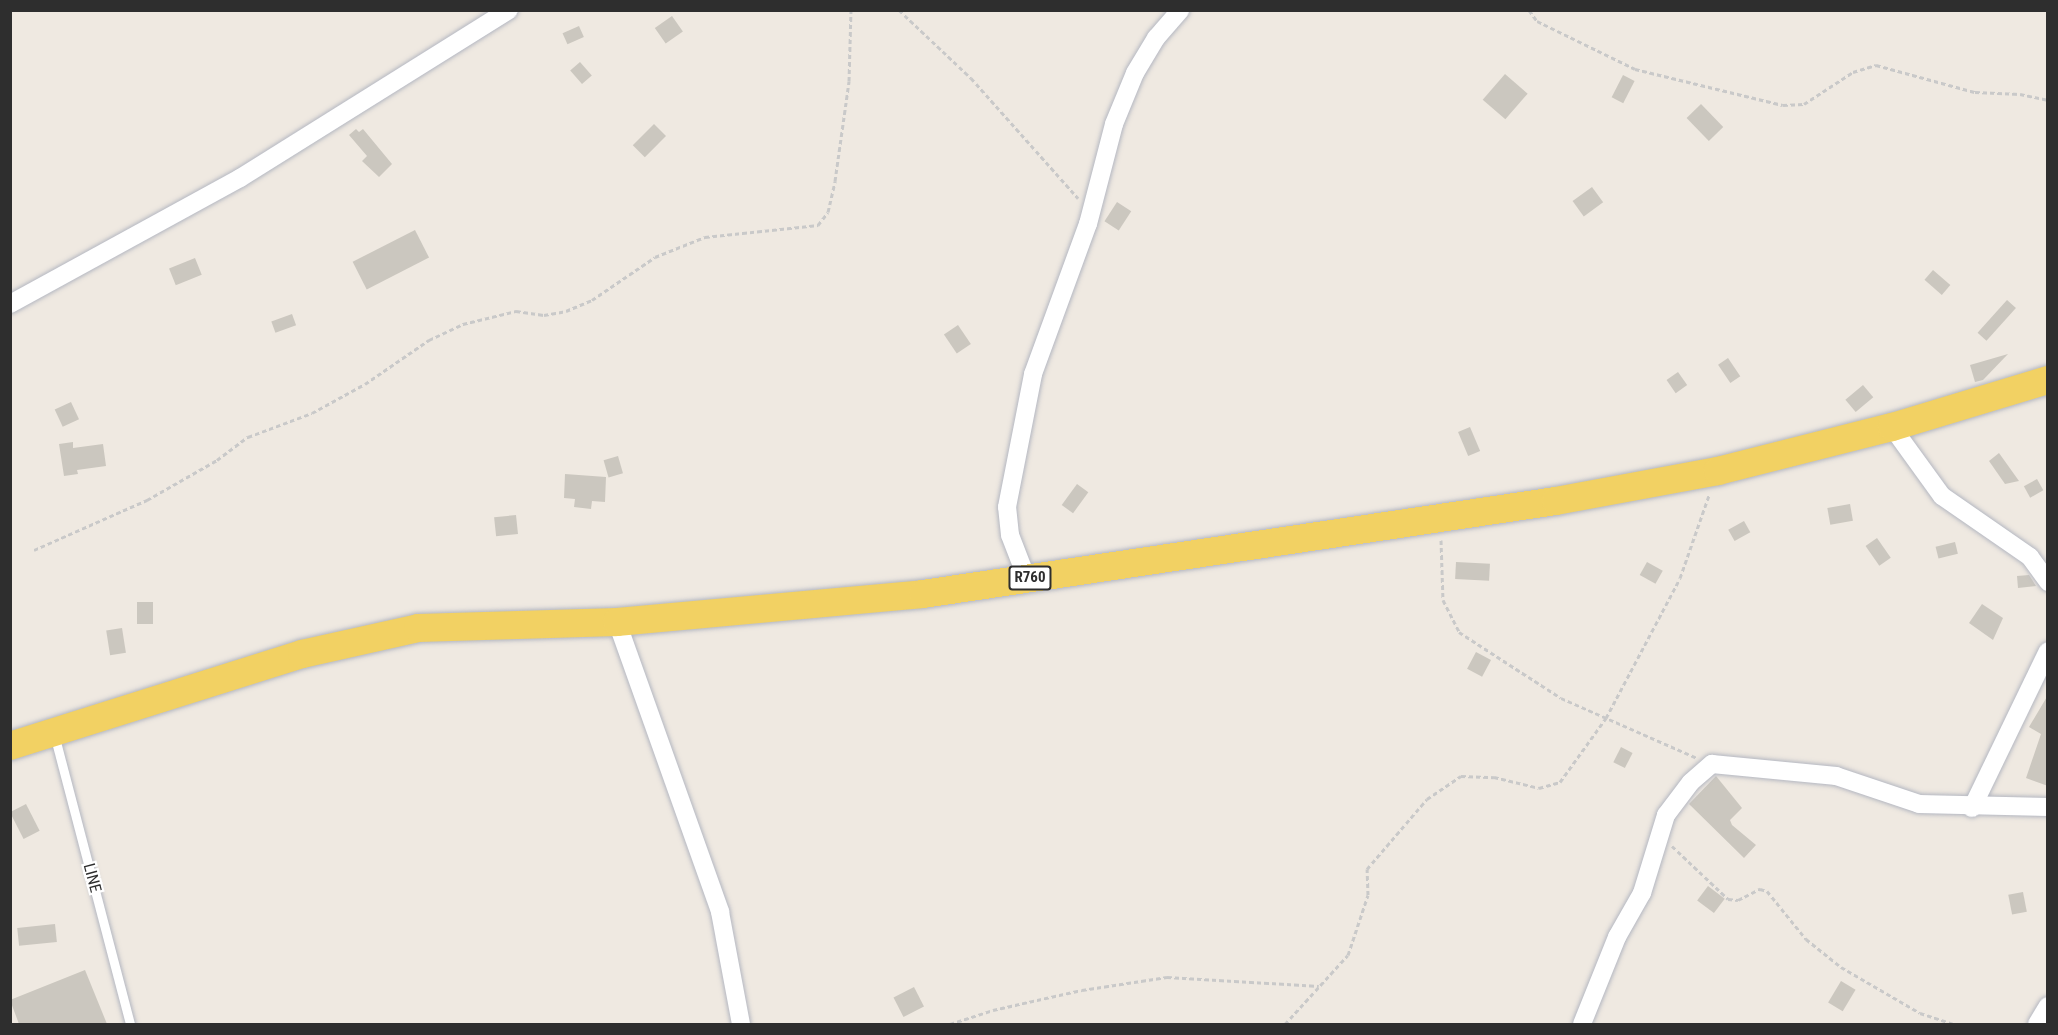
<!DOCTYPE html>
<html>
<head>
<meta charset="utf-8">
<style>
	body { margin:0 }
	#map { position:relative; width:2058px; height:1035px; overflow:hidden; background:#efe9e1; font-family:"Roboto Condensed",sans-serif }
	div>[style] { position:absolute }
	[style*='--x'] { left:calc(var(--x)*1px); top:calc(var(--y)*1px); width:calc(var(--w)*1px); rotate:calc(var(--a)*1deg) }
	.building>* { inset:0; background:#cbc7bf; transform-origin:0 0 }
	.path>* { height:3px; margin-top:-1.5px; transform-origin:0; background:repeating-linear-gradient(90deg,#c9c9c9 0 4.5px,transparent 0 7.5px) }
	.roads { filter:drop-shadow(0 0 2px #b4b7c1) drop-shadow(0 0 2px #b4b7c1) }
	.lane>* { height:9px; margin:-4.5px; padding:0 4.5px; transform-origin:4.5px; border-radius:4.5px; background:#fff }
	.street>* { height:18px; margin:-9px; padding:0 9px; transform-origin:9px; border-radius:9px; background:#fff }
	.primary>* { height:28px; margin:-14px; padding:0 14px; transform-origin:14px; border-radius:14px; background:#f2d163 }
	span { translate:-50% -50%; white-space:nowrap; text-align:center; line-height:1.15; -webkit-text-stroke:4.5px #fff; paint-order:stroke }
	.shield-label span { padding:2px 4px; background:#fff; border:2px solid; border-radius:4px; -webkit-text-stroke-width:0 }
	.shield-label { font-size:15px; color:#2e2e2e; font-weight:700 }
	.street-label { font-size:16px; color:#2e2e2e }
	.frame { position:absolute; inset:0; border:12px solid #2e2e2e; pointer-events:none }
</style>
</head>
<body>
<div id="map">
	<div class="building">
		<div style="left:672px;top:16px;width:19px;height:21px;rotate:55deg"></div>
		<div style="left:579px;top:26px;width:12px;height:18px;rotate:66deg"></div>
		<div style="left:580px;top:62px;width:18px;height:13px;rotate:49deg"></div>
		<div style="left:1505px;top:74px;width:30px;height:34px;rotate:41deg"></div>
		<div style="left:1623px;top:75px;width:13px;height:25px;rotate:27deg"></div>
		<div style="left:1701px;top:104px;width:32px;height:20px;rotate:46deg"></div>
		<div style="left:654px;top:124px;width:17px;height:30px;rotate:45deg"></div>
		<div style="clip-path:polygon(356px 129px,359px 132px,363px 129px,392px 164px,379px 177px,362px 161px,367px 156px,349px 135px)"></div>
		<div style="left:1592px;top:187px;width:19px;height:24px;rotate:54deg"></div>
		<div style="left:1117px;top:202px;width:17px;height:23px;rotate:33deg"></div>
		<div style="left:415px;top:230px;width:31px;height:70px;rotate:63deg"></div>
		<div style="left:195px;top:258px;width:18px;height:28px;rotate:68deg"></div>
		<div style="left:1933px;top:270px;width:23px;height:13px;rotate:41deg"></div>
		<div style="left:2007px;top:300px;width:12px;height:44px;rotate:42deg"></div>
		<div style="left:292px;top:314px;width:12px;height:22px;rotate:70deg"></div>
		<div style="left:958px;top:325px;width:23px;height:17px;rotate:56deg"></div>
		<div style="clip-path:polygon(2008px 354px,1983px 380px,1975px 382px,1970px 365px)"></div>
		<div style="left:1728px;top:358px;width:22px;height:12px;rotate:56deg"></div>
		<div style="left:1678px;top:372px;width:16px;height:14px;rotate:55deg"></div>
		<div style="left:1863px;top:385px;width:16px;height:23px;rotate:50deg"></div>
		<div style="left:71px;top:402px;width:19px;height:18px;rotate:65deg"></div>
		<div style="left:1470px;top:427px;width:26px;height:13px;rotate:67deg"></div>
		<div style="clip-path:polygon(73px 442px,73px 448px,103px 444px,106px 466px,77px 470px,78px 474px,64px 476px,59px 444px)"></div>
		<div style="clip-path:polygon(1999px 453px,2019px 481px,2005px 484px,1989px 461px)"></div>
		<div style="left:618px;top:456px;width:18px;height:15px;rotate:74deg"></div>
		<div style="clip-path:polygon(565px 474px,606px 477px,605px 502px,592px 501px,591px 509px,574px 507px,575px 499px,564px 498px)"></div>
		<div style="left:2037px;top:479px;width:13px;height:15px;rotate:61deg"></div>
		<div style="left:1077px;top:484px;width:14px;height:26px;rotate:36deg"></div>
		<div style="left:1850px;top:504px;width:17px;height:23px;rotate:80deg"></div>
		<div style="left:516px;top:515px;width:19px;height:22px;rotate:84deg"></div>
		<div style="left:1744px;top:521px;width:13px;height:18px;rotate:61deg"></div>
		<div style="left:1877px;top:538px;width:24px;height:14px;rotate:55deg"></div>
		<div style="left:1955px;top:542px;width:12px;height:20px;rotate:76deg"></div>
		<div style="left:1456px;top:562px;width:34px;height:17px;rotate:3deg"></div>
		<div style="left:1647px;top:562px;width:18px;height:15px;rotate:29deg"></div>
		<div style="clip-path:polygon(2029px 575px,2036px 586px,2018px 588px,2017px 576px)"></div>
		<div style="left:137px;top:602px;width:16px;height:22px"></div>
		<div style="clip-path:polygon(1982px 604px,2003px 618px,1993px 640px,1969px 623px)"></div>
		<div style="left:122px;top:628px;width:25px;height:16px;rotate:81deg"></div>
		<div style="left:1476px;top:652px;width:17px;height:19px;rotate:28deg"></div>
		<div style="clip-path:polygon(2048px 695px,2048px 786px,2026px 778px,2041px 734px,2029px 727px)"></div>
		<div style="left:1621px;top:747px;width:13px;height:17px;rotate:27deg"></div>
		<div style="clip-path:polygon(1716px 776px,1742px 808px,1730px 820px,1732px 825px,1756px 845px,1744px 858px,1689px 804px)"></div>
		<div style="left:26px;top:804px;width:30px;height:18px;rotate:63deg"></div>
		<div style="left:1708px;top:886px;width:21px;height:18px;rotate:37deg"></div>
		<div style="left:2023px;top:892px;width:20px;height:15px;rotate:79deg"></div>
		<div style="left:55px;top:924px;width:18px;height:38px;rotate:84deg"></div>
		<div style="clip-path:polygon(85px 970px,107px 1024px,19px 1024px,10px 1000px)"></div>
		<div style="left:1841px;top:981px;width:17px;height:25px;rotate:31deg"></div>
		<div style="left:914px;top:987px;width:22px;height:23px;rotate:63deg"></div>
	</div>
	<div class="path">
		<div style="--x:899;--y:10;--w:99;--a:43.4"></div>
		<div style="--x:971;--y:78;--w:161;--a:48.3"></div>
		<div style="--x:1529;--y:10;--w:14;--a:54"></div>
		<div style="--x:1537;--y:21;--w:109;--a:26.1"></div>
		<div style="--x:1635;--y:69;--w:152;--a:13.7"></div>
		<div style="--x:1783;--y:105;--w:21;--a:-3"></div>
		<div style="--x:1804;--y:104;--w:59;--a:-33.1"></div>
		<div style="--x:1853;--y:72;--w:24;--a:-17"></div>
		<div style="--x:1876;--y:65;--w:103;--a:15.3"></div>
		<div style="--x:1975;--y:92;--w:45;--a:2.5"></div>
		<div style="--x:2020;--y:94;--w:29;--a:12"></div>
		<div style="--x:1441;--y:540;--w:60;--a:88.1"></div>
		<div style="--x:1443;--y:600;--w:36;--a:63"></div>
		<div style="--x:1459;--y:632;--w:121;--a:32.9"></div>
		<div style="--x:1561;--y:698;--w:149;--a:23.8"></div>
		<div style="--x:34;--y:550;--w:124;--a:-23.9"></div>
		<div style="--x:147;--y:500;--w:81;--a:-29.7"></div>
		<div style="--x:217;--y:460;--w:39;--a:-37"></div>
		<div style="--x:248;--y:437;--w:68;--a:-20.6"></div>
		<div style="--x:312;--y:413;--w:60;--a:-28.7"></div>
		<div style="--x:365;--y:384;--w:78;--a:-34.5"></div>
		<div style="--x:429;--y:340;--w:38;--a:-25"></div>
		<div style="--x:463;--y:324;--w:55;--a:-13.8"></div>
		<div style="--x:516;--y:311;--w:28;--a:8"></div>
		<div style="--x:544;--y:315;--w:22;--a:-10"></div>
		<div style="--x:566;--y:311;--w:28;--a:-23"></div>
		<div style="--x:592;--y:300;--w:76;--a:-34.3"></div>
		<div style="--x:655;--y:257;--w:54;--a:-21.8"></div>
		<div style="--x:705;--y:237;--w:114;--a:-6.1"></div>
		<div style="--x:818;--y:225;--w:16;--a:-52"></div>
		<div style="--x:828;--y:212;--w:32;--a:-77"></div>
		<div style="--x:835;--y:181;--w:101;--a:-82"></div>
		<div style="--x:849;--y:81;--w:71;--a:-88.4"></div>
		<div style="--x:1672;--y:846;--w:77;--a:43.4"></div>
		<div style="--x:1728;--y:899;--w:10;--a:6"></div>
		<div style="--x:1738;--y:900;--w:25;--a:-27"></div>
		<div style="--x:1760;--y:889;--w:7;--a:16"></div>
		<div style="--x:1767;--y:891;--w:62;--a:50.9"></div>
		<div style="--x:1806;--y:939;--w:45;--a:38.7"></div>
		<div style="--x:1841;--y:967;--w:91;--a:30.2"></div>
		<div style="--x:1920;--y:1013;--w:35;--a:18"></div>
		<div style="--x:950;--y:1024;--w:45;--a:-18"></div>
		<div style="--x:993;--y:1010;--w:91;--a:-12.7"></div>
		<div style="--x:1082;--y:990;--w:86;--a:-8.7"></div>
		<div style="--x:1167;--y:977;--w:152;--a:3.4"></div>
		<div style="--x:1285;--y:1024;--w:93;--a:-47.6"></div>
		<div style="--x:1348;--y:955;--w:63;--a:-71.6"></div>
		<div style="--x:1368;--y:895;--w:26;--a:-92"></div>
		<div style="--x:1367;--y:869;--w:92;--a:-49.4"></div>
		<div style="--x:1427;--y:799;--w:41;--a:-34.1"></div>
		<div style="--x:1461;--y:776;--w:33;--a:2"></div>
		<div style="--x:1494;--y:777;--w:46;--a:13.7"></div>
		<div style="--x:1539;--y:788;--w:22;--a:-16"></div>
		<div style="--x:1560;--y:782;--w:79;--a:-54.3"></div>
		<div style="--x:1606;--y:718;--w:158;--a:-62.1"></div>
		<div style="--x:1680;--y:578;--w:88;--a:-70.7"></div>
	</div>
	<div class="roads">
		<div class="lane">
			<div style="--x:54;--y:734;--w:300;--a:75.3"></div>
		</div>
		<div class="street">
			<div style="--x:10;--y:304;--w:262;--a:-28.7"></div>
			<div style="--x:240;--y:178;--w:317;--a:-32"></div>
			<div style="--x:1892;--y:427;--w:85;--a:54.1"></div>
			<div style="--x:1942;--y:496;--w:107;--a:34.7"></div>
			<div style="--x:2030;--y:557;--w:31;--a:54"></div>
			<div style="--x:1027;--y:579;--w:47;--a:-111.1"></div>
			<div style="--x:1010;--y:535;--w:28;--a:-96"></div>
			<div style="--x:1007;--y:507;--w:136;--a:-78.9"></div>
			<div style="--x:1033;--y:374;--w:160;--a:-69.9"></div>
			<div style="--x:1088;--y:224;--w:103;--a:-75.4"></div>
			<div style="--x:1114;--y:124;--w:55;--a:-67.6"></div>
			<div style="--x:1135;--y:73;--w:41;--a:-59"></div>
			<div style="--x:1156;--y:38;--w:37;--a:-49"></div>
			<div style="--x:617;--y:622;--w:308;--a:70.4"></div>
			<div style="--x:720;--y:912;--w:114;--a:79.4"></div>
			<div style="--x:1972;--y:808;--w:174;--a:-64.2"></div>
			<div style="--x:1582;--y:1024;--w:94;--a:-68.1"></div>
			<div style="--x:1617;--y:937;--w:51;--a:-60.4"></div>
			<div style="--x:1642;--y:893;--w:82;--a:-72.9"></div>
			<div style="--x:1666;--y:815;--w:41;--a:-52.9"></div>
			<div style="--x:1691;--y:782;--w:28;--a:-41"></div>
			<div style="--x:1712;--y:764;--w:125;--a:5.5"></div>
			<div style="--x:1836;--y:776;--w:88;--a:18.6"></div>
			<div style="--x:1919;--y:804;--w:129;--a:1.3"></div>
			<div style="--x:2037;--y:1024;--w:21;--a:-59"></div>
		</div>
		<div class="primary">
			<div style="--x:10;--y:746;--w:306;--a:-17.5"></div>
			<div style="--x:302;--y:654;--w:119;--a:-12.6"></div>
			<div style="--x:418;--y:628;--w:199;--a:-1.7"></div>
			<div style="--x:617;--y:622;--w:307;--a:-5.2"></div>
			<div style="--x:923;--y:594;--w:640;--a:-8.36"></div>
			<div style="--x:1556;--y:501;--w:165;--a:-10.5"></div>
			<div style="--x:1718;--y:471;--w:179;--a:-14.2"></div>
			<div style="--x:1892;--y:427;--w:163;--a:-16.8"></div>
		</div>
	</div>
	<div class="shield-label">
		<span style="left:1030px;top:578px">R760</span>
	</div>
	<div class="street-label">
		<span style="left:92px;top:878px;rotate:75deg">LINE</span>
	</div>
	<div class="frame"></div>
</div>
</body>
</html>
